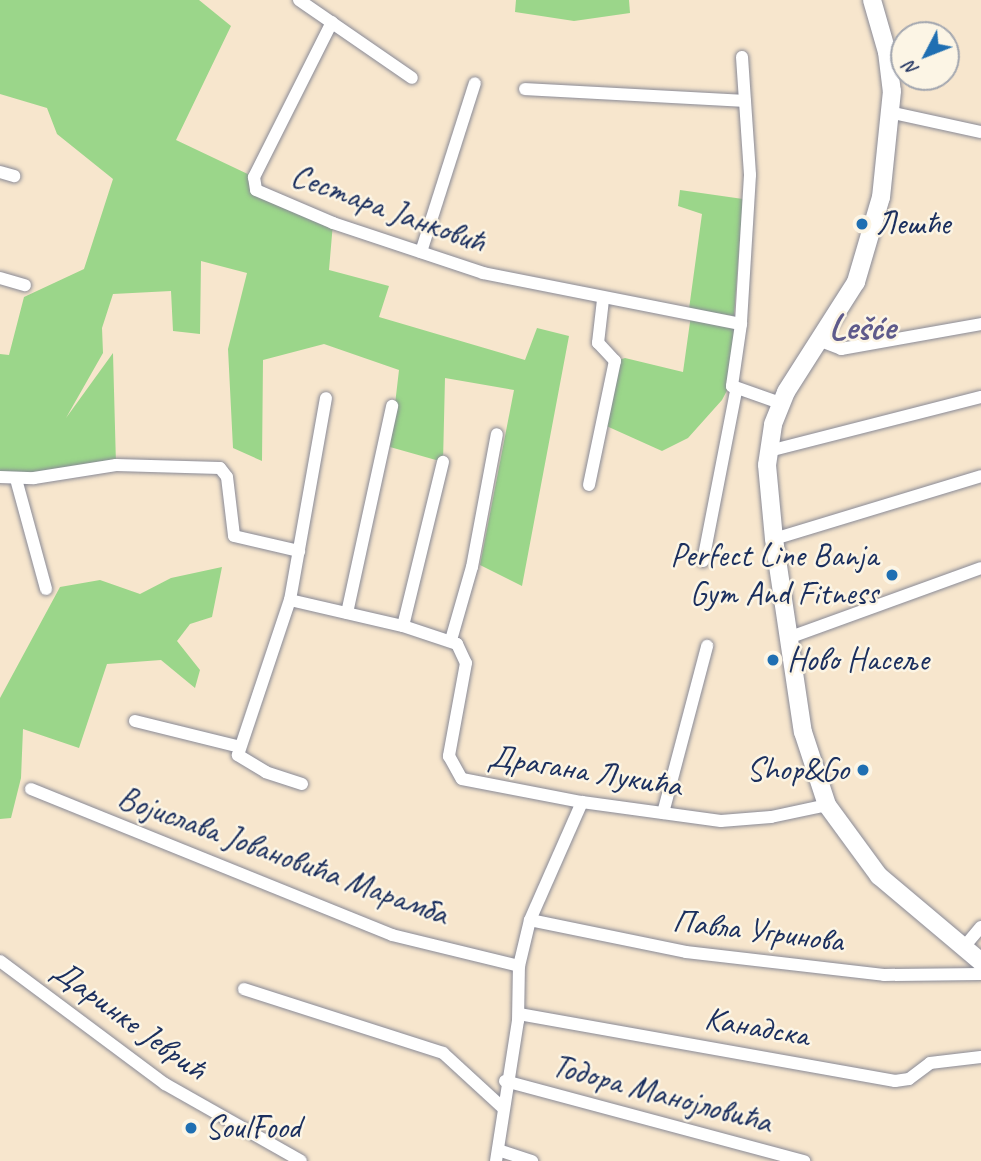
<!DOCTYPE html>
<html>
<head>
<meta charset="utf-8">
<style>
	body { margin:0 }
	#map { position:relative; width:981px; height:1161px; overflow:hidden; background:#f7e6cd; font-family:Caveat,sans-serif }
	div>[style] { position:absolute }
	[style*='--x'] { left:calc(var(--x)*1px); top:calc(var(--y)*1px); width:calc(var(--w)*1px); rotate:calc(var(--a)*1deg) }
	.green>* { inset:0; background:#9bd68a }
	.roads { filter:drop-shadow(0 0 2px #898a96) drop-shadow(0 0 2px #898a96) }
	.street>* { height:12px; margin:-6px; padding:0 6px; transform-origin:6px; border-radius:6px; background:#fff }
	.secondary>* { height:18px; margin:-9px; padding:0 9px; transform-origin:9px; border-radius:9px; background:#fff }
	.dots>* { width:19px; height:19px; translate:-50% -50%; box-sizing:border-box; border:4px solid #fcf5e5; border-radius:50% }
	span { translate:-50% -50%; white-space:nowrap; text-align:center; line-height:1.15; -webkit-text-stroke:5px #fcf5e5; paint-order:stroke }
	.street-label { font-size:33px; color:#1b2f5e }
	.poi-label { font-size:33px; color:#1b2f5e }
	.left { translate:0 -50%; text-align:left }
	.right { translate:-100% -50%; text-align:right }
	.quarter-label { font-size:37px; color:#5e5a8b; font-weight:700 }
	.north { position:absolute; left:890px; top:21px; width:70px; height:70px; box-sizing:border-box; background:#fcf5e5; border:2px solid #a2a6af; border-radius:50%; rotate:228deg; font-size:19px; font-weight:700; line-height:28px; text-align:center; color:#1b2f5e }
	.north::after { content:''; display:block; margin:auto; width:24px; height:32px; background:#1f6fb2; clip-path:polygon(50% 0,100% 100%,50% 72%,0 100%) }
</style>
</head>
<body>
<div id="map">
	<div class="green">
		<div style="clip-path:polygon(0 0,199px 0,231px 26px,176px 140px,254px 177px,253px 185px,333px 223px,329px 270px,389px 286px,379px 317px,525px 360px,537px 328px,569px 336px,522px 586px,480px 565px,514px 390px,445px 378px,443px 462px,390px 447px,399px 370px,324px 344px,263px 360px,262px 461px,233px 448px,228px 349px,247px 273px,201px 261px,200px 334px,173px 331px,171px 291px,113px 294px,102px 328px,103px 353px,66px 418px,113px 353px,116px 465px,0 476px,0 354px,9px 355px,24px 297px,84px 269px,113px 179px,57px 134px,47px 108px,0 94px)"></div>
		<div style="clip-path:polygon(516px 0,629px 0,630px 13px,574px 21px,515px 12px)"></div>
		<div style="clip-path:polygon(680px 190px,743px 199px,734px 316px,689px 309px,702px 214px,678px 206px)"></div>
		<div style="clip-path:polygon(691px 315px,741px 324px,732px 381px,722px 400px,688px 438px,662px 451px,602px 424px,615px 361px,625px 358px,683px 372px)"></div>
		<div style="clip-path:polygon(222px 567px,212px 617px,190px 624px,177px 641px,200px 670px,195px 688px,161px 660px,107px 664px,79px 748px,23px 729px,21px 778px,11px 818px,0 819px,0 698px,60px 587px,100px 580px,140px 594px,171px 578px)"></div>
	</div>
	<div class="roads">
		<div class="street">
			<div style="--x:299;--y:0;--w:137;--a:34.6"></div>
			<div style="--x:332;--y:22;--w:174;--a:116.7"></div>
			<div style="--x:254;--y:177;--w:13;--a:81"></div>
			<div style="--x:256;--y:190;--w:84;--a:23.2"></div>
			<div style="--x:333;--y:223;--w:158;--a:18.4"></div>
			<div style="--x:483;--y:273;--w:263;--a:11.2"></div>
			<div style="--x:742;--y:57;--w:118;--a:86.1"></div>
			<div style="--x:750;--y:175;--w:149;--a:93.5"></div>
			<div style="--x:741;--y:324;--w:63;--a:98.3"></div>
			<div style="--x:732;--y:386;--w:51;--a:19.5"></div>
			<div style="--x:525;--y:89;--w:220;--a:3.1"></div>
			<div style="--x:893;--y:113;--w:90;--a:12.2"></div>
			<div style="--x:0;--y:172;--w:15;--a:16"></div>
			<div style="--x:421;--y:252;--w:177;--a:-72.3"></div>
			<div style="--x:0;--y:278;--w:26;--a:16"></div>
			<div style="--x:818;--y:340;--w:25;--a:21"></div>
			<div style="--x:841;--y:349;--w:142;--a:-10.1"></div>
			<div style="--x:769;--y:451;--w:219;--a:-14.3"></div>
			<div style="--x:0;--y:477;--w:34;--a:2"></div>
			<div style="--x:34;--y:478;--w:83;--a:-9"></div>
			<div style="--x:116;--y:465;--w:104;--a:1.7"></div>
			<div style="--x:220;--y:468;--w:11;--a:52"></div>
			<div style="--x:227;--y:477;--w:59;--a:83.2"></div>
			<div style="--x:234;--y:536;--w:67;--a:13"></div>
			<div style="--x:16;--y:479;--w:114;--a:74.7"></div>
			<div style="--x:589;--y:485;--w:127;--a:-78.2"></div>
			<div style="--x:615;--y:361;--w:25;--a:-133"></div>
			<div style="--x:598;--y:343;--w:43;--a:-83.4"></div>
			<div style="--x:774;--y:539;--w:216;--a:-16.9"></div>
			<div style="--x:703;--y:561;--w:173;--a:-79"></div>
			<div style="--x:290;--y:600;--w:205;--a:-79.9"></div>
			<div style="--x:347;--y:613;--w:212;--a:-77.7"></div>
			<div style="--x:403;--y:626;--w:169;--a:-76.3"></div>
			<div style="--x:788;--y:638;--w:205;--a:-19.9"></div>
			<div style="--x:451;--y:640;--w:76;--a:-74"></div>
			<div style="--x:472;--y:567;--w:135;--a:-79.4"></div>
			<div style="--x:135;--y:721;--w:108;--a:13.9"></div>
			<div style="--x:302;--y:784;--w:38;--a:-162"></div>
			<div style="--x:266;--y:772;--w:33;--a:-149"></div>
			<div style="--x:238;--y:755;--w:163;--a:-71.5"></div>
			<div style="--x:290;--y:600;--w:116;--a:13"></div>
			<div style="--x:403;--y:626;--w:57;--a:18.4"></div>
			<div style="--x:457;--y:644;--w:21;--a:65"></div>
			<div style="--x:466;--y:663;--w:95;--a:100.4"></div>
			<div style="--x:449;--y:756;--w:26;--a:61"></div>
			<div style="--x:462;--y:779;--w:122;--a:10.9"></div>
			<div style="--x:582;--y:802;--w:140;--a:7.8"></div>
			<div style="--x:721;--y:821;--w:50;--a:-4.6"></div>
			<div style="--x:771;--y:817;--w:57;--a:-12.1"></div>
			<div style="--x:31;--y:789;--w:389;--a:22"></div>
			<div style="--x:392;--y:935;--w:131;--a:13.7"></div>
			<div style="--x:663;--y:813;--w:173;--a:-75.2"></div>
			<div style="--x:530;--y:920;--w:159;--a:11.6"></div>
			<div style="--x:686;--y:952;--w:199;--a:6.6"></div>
			<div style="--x:884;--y:975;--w:97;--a:-0.6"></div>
			<div style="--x:964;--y:947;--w:26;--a:-50"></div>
			<div style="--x:0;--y:961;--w:206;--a:36.7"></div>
			<div style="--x:165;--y:1084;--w:156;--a:29.5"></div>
			<div style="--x:244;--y:989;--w:209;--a:17.8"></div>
			<div style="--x:443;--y:1053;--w:80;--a:42.5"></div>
			<div style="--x:519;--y:1014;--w:382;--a:10.1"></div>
			<div style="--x:895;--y:1081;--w:14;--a:-8"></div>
			<div style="--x:909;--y:1079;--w:26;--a:-37"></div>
			<div style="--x:930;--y:1063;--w:51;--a:-6.7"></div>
			<div style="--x:505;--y:1081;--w:310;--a:15"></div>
			<div style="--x:498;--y:1150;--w:36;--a:18"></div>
			<div style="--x:496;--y:1161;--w:142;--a:-81.1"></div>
			<div style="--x:518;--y:1021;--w:55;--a:-89"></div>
			<div style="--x:519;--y:966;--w:47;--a:-76.6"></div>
			<div style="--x:530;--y:920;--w:129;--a:-66.2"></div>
		</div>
		<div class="secondary">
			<div style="--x:872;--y:0;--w:54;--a:73.9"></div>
			<div style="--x:887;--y:52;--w:39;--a:83"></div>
			<div style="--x:892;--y:91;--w:107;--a:95.9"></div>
			<div style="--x:881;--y:197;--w:89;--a:106.4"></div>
			<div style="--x:856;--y:282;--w:130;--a:122.5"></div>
			<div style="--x:786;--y:392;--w:35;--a:112"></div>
			<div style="--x:773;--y:425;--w:40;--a:98.5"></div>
			<div style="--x:767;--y:465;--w:74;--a:84.6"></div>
			<div style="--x:774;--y:539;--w:195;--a:81.5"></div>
			<div style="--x:803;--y:732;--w:77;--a:71.8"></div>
			<div style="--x:827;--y:805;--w:88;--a:53.8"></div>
			<div style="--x:879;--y:876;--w:133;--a:40.1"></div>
		</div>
	</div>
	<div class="dots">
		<div style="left:862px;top:224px;background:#1f6fb2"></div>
		<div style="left:892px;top:575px;background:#1f6fb2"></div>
		<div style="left:773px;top:660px;background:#1f6fb2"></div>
		<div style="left:863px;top:770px;background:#1f6fb2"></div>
		<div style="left:191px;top:1128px;background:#1f6fb2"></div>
	</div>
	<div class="street-label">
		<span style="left:388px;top:209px;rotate:20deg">Сестара Јанковић</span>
		<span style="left:585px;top:771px;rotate:9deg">Драгана Лукића</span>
		<span style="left:283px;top:856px;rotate:20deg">Војислава Јовановића Марамба</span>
		<span style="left:758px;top:931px;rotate:7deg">Павла Угринова</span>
		<span style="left:129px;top:1020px;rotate:36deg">Даринке Јеврић</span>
		<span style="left:757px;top:1027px;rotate:10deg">Канадска</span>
		<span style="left:662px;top:1094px;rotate:15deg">Тодора Манојловића</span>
	</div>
	<div class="poi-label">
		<span class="left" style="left:876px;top:224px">Лешће</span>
		<span class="right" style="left:878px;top:575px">Perfect Line Banja<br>Gym And Fitness</span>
		<span class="left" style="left:787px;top:660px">Ново Насеље</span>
		<span class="right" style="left:849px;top:770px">Shop&amp;Go</span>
		<span class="left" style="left:205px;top:1128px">SoulFood</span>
	</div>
	<div class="quarter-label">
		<span style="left:862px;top:327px">Lešće</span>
	</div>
	<div class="north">N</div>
</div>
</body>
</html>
